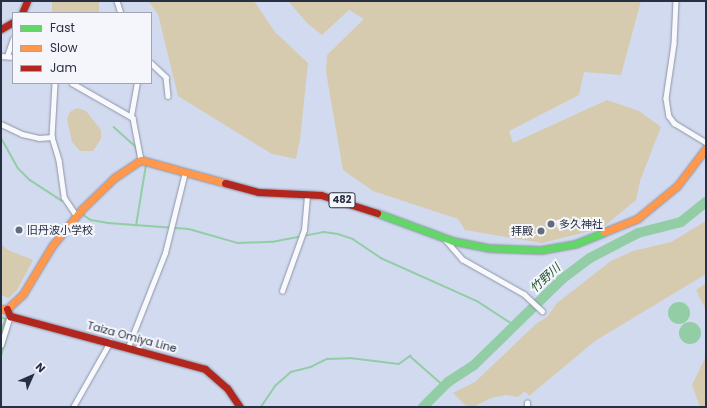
<!DOCTYPE html>
<html>
<head>
<meta charset="utf-8">
<style>
	body { margin:0 }
	#map { position:relative; width:707px; height:408px; overflow:hidden; background:#d2daef; font-family:Poppins,"Noto Sans JP",sans-serif }
	div>[style] { position:absolute }
	[style*='--x'] { left:calc(var(--x)*1px); top:calc(var(--y)*1px); width:calc(var(--w)*1px); rotate:calc(var(--a)*1deg) }
	.green>* { inset:0; background:#d6cbae; transform-origin:0 0 }
	.water>* { inset:0; background:#92cda5 }
	.round { border-radius:50% }
	.stream>* { height:1.5px; margin:-0.75px; padding:0 0.75px; transform-origin:0.75px; border-radius:0.75px; background:#92cda5 }
	.river>* { height:10px; margin:-5px; padding:0 5px; transform-origin:5px; border-radius:5px; background:#92cda5 }
	.roads { filter:drop-shadow(0 0 1px #8e94a6) drop-shadow(0 0 1px #8e94a6) }
	.street>* { height:4.5px; margin:-2.25px; padding:0 2.25px; transform-origin:2.25px; border-radius:2.25px; background:#f8f9fd }
	.fast>* { height:7px; margin:-3.5px; padding:0 3.5px; transform-origin:3.5px; border-radius:3.5px; background:#63d668 }
	.slow>* { height:7px; margin:-3.5px; padding:0 3.5px; transform-origin:3.5px; border-radius:3.5px; background:#ff974d }
	.jam>* { height:7px; margin:-3.5px; padding:0 3.5px; transform-origin:3.5px; border-radius:3.5px; background:#b3261e }
	.dots>* { width:11px; height:11px; translate:-50% -50%; box-sizing:border-box; border:2px solid #f4f6fb; border-radius:50% }
	span { translate:-50% -50%; white-space:nowrap; text-align:center; line-height:1.15; -webkit-text-stroke:4px #f4f6fb; paint-order:stroke }
	.shield-label span { padding:1px 3px; background:#f4f6fb; border:1px solid; border-radius:3px; -webkit-text-stroke-width:0 }
	.shield-label { font-size:10px; color:#272f42; font-weight:700 }
	.poi-label { font-size:11px; color:#272f42 }
	.left { translate:0 -50%; text-align:left }
	.right { translate:-100% -50%; text-align:right }
	.street-label { font-size:11px; color:#272f42 }
	.water-label { font-size:12px; color:#185226; font-style:italic }
	.frame { position:absolute; inset:0; border:2px solid #272f42; pointer-events:none }
	.legend { position:absolute; left:12px; top:12px; width:140px; height:72px; box-sizing:border-box; background:#f4f6fb; border:1px solid #a2a6b1; margin:0; padding:5px 7px; list-style:none; font-size:12px; color:#272f42 }
	.legend li { display:flex; align-items:center; gap:8px; height:20px }
	.legend b { width:20px; border:1px solid #a2a6b1 }
	.north { position:absolute; left:12px; top:356px; width:40px; height:40px; -webkit-text-stroke:3px #f4f6fb; paint-order:stroke; rotate:45deg; font-size:11px; font-weight:700; line-height:16px; text-align:center; color:#272f42 }
	.north::after { content:''; display:block; margin:auto; width:14px; height:18px; background:#272f42; clip-path:polygon(50% 0,100% 100%,50% 72%,0 100%) }
</style>
</head>
<body>
<div id="map">
	<div class="green">
		<div style="left:52px;top:1px;width:47px;height:12px"></div>
		<div style="clip-path:polygon(148px 1px,254px 1px,275px 32px,308px 63px,300px 140px,296px 159px,272px 154px,178px 96px,158px 14px)"></div>
		<div style="clip-path:polygon(288px 1px,641px 1px,621px 75px,584px 72px,579px 95px,509px 131px,513px 143px,607px 100px,639px 111px,661px 127px,640px 181px,636px 200px,602px 228px,542px 243px,465px 230px,458px 219px,373px 191px,343px 170px,326px 72px,327px 55px,364px 19px,349px 10px,322px 35px,308px 24px)"></div>
		<div style="clip-path:polygon(77px 108px,86px 111px,101px 130px,101px 139px,93px 151px,80px 151px,72px 142px,67px 119px,70px 112px)"></div>
		<div style="clip-path:polygon(706px 221px,706px 274px,595px 341px,529px 396px,525px 391px,518px 397px,506px 395px,491px 398px,473px 407px,466px 406px,453px 393px,475px 382px,537px 323px,547px 317px,557px 303px,611px 261px,633px 251px,671px 242px)"></div>
		<div style="clip-path:polygon(1px 244px,8px 250px,33px 260px,17px 290px,9px 298px,1px 295px)"></div>
		<div style="clip-path:polygon(706px 283px,706px 310px,696px 290px)"></div>
		<div style="clip-path:polygon(706px 356px,706px 407px,700px 407px,692px 385px)"></div>
	</div>
	<div class="water">
		<div class="round" style="left:668px;top:302px;width:22px;height:22px"></div>
		<div class="round" style="left:679px;top:322px;width:22px;height:22px"></div>
	</div>
	<div class="stream">
		<div style="--x:114;--y:127;--w:30;--a:42"></div>
		<div style="--x:136;--y:147;--w:12;--a:76"></div>
		<div style="--x:1;--y:137;--w:35;--a:61"></div>
		<div style="--x:18;--y:168;--w:17;--a:45"></div>
		<div style="--x:30;--y:180;--w:38;--a:33"></div>
		<div style="--x:82;--y:214;--w:11;--a:34"></div>
		<div style="--x:91;--y:220;--w:17;--a:10"></div>
		<div style="--x:108;--y:223;--w:81;--a:4.2"></div>
		<div style="--x:189;--y:229;--w:51;--a:15.9"></div>
		<div style="--x:238;--y:243;--w:34;--a:-2"></div>
		<div style="--x:272;--y:242;--w:53;--a:-10.9"></div>
		<div style="--x:324;--y:232;--w:14;--a:8"></div>
		<div style="--x:338;--y:234;--w:16;--a:18"></div>
		<div style="--x:353;--y:239;--w:34;--a:34"></div>
		<div style="--x:381;--y:258;--w:105;--a:24.1"></div>
		<div style="--x:477;--y:301;--w:44;--a:33"></div>
		<div style="--x:136;--y:226;--w:62;--a:-80.7"></div>
		<div style="--x:1;--y:317;--w:5;--a:22"></div>
		<div style="--x:6;--y:319;--w:13;--a:108"></div>
		<div style="--x:2;--y:331;--w:7;--a:45"></div>
		<div style="--x:7;--y:336;--w:23;--a:105"></div>
		<div style="--x:261;--y:407;--w:25;--a:-56"></div>
		<div style="--x:275;--y:386;--w:21;--a:-41"></div>
		<div style="--x:291;--y:372;--w:21;--a:-14"></div>
		<div style="--x:311;--y:367;--w:18;--a:-27"></div>
		<div style="--x:327;--y:359;--w:23;--a:-2"></div>
		<div style="--x:350;--y:358;--w:49;--a:7"></div>
		<div style="--x:399;--y:364;--w:14;--a:-36"></div>
		<div style="--x:410;--y:356;--w:45;--a:41.4"></div>
	</div>
	<div class="river">
		<div style="--x:423;--y:407;--w:35;--a:-45"></div>
		<div style="--x:448;--y:382;--w:30;--a:-33"></div>
		<div style="--x:473;--y:366;--w:124;--a:-44.3"></div>
		<div style="--x:562;--y:279;--w:35;--a:-37"></div>
		<div style="--x:590;--y:258;--w:54;--a:-27.5"></div>
		<div style="--x:638;--y:233;--w:44;--a:-14.3"></div>
		<div style="--x:681;--y:222;--w:32;--a:-39"></div>
	</div>
	<div class="roads">
		<div class="street">
			<div style="--x:117;--y:1;--w:13;--a:72"></div>
			<div style="--x:676;--y:1;--w:43;--a:92.7"></div>
			<div style="--x:674;--y:44;--w:55;--a:98.4"></div>
			<div style="--x:666;--y:98;--w:18;--a:81"></div>
			<div style="--x:669;--y:116;--w:9;--a:54"></div>
			<div style="--x:674;--y:123;--w:37;--a:31"></div>
			<div style="--x:1;--y:56;--w:12;--a:5"></div>
			<div style="--x:7;--y:56;--w:18;--a:-71"></div>
			<div style="--x:151;--y:63;--w:21;--a:43"></div>
			<div style="--x:166;--y:77;--w:19;--a:84"></div>
			<div style="--x:55;--y:83;--w:54;--a:93.2"></div>
			<div style="--x:52;--y:137;--w:24;--a:73"></div>
			<div style="--x:59;--y:160;--w:37;--a:82"></div>
			<div style="--x:64;--y:197;--w:22;--a:56"></div>
			<div style="--x:72;--y:83;--w:70;--a:29.8"></div>
			<div style="--x:133;--y:118;--w:43;--a:79.2"></div>
			<div style="--x:131;--y:116;--w:34;--a:-80"></div>
			<div style="--x:1;--y:124;--w:23;--a:25"></div>
			<div style="--x:22;--y:134;--w:17;--a:13"></div>
			<div style="--x:39;--y:138;--w:13;--a:-4"></div>
			<div style="--x:444;--y:238;--w:28;--a:49"></div>
			<div style="--x:462;--y:259;--w:71;--a:29.4"></div>
			<div style="--x:524;--y:294;--w:25;--a:43"></div>
			<div style="--x:282;--y:291;--w:65;--a:-70.2"></div>
			<div style="--x:304;--y:230;--w:35;--a:-85"></div>
			<div style="--x:1;--y:345;--w:30;--a:-73"></div>
			<div style="--x:128;--y:347;--w:101;--a:-68.5"></div>
			<div style="--x:165;--y:253;--w:83;--a:-76.1"></div>
			<div style="--x:73;--y:407;--w:75;--a:-60.4"></div>
			<div style="--x:527;--y:407;--w:4;--a:-90"></div>
		</div>
		<div class="fast">
			<div style="--x:377;--y:213;--w:81;--a:20.2"></div>
			<div style="--x:453;--y:241;--w:36;--a:11"></div>
			<div style="--x:488;--y:248;--w:53;--a:2.2"></div>
			<div style="--x:541;--y:250;--w:35;--a:-10"></div>
			<div style="--x:575;--y:244;--w:31;--a:-22"></div>
		</div>
		<div class="slow">
			<div style="--x:604;--y:232;--w:37;--a:-22"></div>
			<div style="--x:638;--y:218;--w:50;--a:-39.4"></div>
			<div style="--x:677;--y:186;--w:48;--a:-52.7"></div>
			<div style="--x:1;--y:309;--w:6;--a:0"></div>
			<div style="--x:7;--y:309;--w:22;--a:-43"></div>
			<div style="--x:23;--y:294;--w:56;--a:-58.9"></div>
			<div style="--x:52;--y:246;--w:48;--a:-51"></div>
			<div style="--x:82;--y:209;--w:45;--a:-44.1"></div>
			<div style="--x:114;--y:178;--w:32;--a:-34"></div>
			<div style="--x:141;--y:160;--w:87;--a:15.3"></div>
		</div>
		<div class="jam">
			<div style="--x:22;--y:13;--w:13;--a:-67"></div>
			<div style="--x:1;--y:29;--w:14;--a:-30"></div>
			<div style="--x:225;--y:183;--w:34;--a:15"></div>
			<div style="--x:258;--y:192;--w:63;--a:2.7"></div>
			<div style="--x:321;--y:195;--w:59;--a:17.8"></div>
			<div style="--x:7;--y:309;--w:8;--a:67"></div>
			<div style="--x:10;--y:316;--w:202;--a:15.2"></div>
			<div style="--x:205;--y:369;--w:29;--a:41"></div>
			<div style="--x:227;--y:388;--w:23;--a:56"></div>
		</div>
	</div>
	<div class="dots">
		<div style="left:551px;top:224px;background:#636b7f"></div>
		<div style="left:19px;top:230px;background:#636b7f"></div>
		<div style="left:541px;top:231px;background:#636b7f"></div>
	</div>
	<div class="shield-label">
		<span style="left:342px;top:200px">482</span>
	</div>
	<div class="poi-label">
		<span class="left" style="left:559px;top:224px">多久神社</span>
		<span class="left" style="left:27px;top:230px">旧丹波小学校</span>
		<span class="right" style="left:533px;top:231px">拝殿</span>
	</div>
	<div class="street-label">
		<span style="left:132px;top:337px;rotate:15deg">Taiza Omiya Line</span>
	</div>
	<div class="water-label">
		<span style="left:545px;top:278px;rotate:-43deg">竹野川</span>
	</div>
	<div class="frame"></div>
	<ul class="legend">
	<li><b style="height:5px;background:#63d668"></b>Fast</li>
	<li><b style="height:5px;background:#ff974d"></b>Slow</li>
	<li><b style="height:5px;background:#b3261e"></b>Jam</li>
	</ul>
	<div class="north">N</div>
</div>
</body>
</html>
